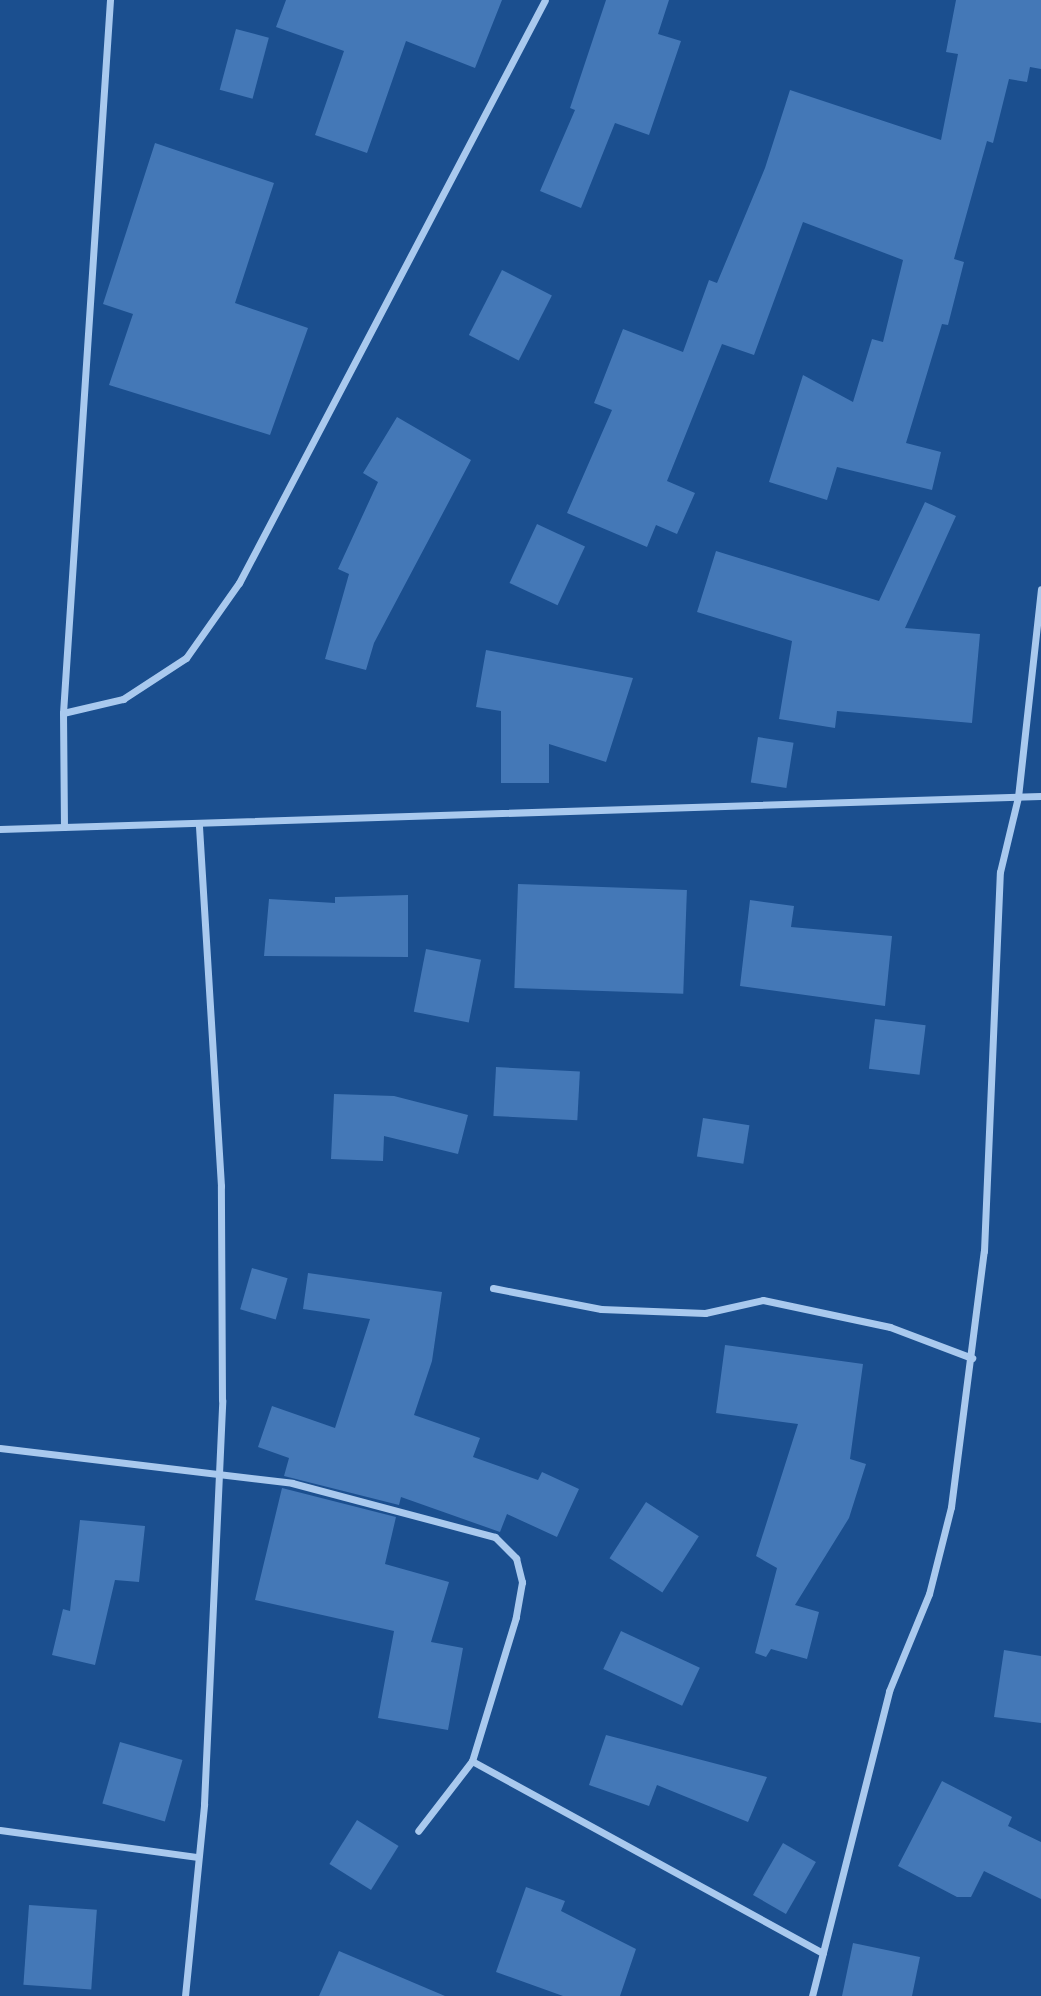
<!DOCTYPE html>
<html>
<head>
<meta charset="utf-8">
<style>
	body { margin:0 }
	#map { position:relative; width:1041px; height:1996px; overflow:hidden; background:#1b4f8f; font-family:"Nunito Sans",sans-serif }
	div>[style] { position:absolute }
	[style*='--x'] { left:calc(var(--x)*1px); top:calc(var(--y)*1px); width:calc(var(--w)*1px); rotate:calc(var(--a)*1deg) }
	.building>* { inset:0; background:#4478b7; transform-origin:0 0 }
	.street>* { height:7px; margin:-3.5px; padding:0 3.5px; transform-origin:3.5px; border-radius:3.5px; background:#a9c9ee }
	span { translate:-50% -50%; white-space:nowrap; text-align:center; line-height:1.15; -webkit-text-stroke:7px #1b4f8f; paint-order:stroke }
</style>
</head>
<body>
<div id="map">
	<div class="building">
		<div style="clip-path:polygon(286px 0,502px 0,475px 68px,406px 41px,367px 153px,315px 135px,344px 51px,276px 27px)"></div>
		<div style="clip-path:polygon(606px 0,669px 0,658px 34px,681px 41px,649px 135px,615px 123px,581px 208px,540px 191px,575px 110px,570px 108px)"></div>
		<div style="clip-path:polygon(956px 0,1041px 0,1041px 69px,1030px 67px,1027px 82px,1009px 79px,993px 143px,987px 141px,954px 259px,964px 262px,948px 325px,942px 324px,906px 443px,941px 452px,932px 490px,837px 467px,827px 500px,769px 482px,803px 375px,853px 402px,872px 339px,883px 342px,903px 260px,803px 222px,754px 355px,722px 344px,667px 481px,695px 493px,677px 534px,656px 525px,647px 547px,567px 513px,612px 410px,594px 403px,623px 329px,683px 352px,709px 280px,717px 283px,765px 168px,790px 90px,941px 140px,958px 54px,946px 52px)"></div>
		<div style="left:236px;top:29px;width:34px;height:63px;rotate:15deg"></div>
		<div style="clip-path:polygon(155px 143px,274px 183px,235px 303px,308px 328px,270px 435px,109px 385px,133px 314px,103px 304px)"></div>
		<div style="left:502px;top:270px;width:56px;height:73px;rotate:27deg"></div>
		<div style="clip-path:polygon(397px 417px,471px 460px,374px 643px,366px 670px,325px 659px,349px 574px,338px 569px,378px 482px,363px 473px)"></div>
		<div style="clip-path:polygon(925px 502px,956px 516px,905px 628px,980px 634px,972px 723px,837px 711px,835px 728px,779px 719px,792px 641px,697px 612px,716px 551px,879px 601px)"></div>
		<div style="left:537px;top:524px;width:53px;height:65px;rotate:25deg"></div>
		<div style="clip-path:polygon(486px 650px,633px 678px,606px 762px,549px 744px,549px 783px,501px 783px,501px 711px,476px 707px)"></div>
		<div style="left:758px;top:737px;width:36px;height:46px;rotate:9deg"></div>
		<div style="left:518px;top:884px;width:169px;height:104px;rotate:2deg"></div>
		<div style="clip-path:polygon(408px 895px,408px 957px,264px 956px,269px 899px,335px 903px,335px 897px)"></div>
		<div style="clip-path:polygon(750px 900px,794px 906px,791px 927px,892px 936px,885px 1006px,740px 986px)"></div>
		<div style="left:426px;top:949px;width:56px;height:64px;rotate:11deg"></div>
		<div style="left:875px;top:1019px;width:51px;height:50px;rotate:7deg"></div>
		<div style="left:496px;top:1067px;width:84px;height:49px;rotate:3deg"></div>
		<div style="clip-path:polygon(334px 1094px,394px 1096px,468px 1115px,458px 1154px,384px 1136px,383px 1161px,331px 1159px)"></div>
		<div style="left:703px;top:1118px;width:47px;height:39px;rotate:9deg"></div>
		<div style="left:252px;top:1268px;width:37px;height:43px;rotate:16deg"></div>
		<div style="clip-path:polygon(308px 1273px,442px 1292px,432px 1361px,414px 1415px,480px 1438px,473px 1457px,538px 1480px,542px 1472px,579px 1489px,557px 1537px,507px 1514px,500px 1532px,401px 1497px,399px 1505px,284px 1476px,289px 1458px,258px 1447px,272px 1406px,335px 1428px,370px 1319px,303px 1309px)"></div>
		<div style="clip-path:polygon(725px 1345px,863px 1364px,850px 1459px,866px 1464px,849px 1518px,795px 1605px,819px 1612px,807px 1659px,771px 1649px,766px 1657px,755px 1653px,777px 1568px,756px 1556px,798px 1424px,716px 1413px)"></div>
		<div style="clip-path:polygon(282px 1488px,396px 1517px,385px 1564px,449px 1582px,431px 1642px,463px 1648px,448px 1730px,378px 1718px,394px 1631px,255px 1600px)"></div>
		<div style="left:646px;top:1502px;width:63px;height:67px;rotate:33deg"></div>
		<div style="clip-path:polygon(80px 1520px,145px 1526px,139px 1582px,115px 1580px,95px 1665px,52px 1655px,63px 1609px,70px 1611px)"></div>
		<div style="left:621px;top:1631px;width:87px;height:42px;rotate:25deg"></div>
		<div style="clip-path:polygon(1004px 1650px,1041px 1656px,1041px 1723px,994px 1717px)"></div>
		<div style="clip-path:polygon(606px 1735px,767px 1777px,748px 1822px,657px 1785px,649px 1806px,589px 1785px)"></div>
		<div style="left:120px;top:1742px;width:65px;height:64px;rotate:16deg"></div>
		<div style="clip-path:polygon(942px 1781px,1012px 1817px,1008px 1826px,1041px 1842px,1041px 1899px,984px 1871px,971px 1897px,957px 1897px,898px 1866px)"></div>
		<div style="left:357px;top:1820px;width:49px;height:52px;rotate:32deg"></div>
		<div style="left:783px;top:1843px;width:38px;height:60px;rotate:30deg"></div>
		<div style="clip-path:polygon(526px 1887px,565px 1901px,561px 1911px,636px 1949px,620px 1996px,563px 1996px,496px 1972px)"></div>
		<div style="left:29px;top:1905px;width:68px;height:80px;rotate:4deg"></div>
		<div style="clip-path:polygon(853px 1943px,920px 1957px,912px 1996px,842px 1996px)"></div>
		<div style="clip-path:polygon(339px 1951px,445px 1996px,319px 1996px)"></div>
	</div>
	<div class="street">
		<div style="--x:63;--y:713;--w:62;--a:-13.1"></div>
		<div style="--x:123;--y:699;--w:75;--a:-33.1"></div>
		<div style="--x:186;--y:658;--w:92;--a:-54.8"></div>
		<div style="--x:239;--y:583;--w:658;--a:-62.31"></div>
		<div style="--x:64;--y:827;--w:114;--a:-90.5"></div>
		<div style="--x:63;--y:713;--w:715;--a:-86.23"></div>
		<div style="--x:0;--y:829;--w:1042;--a:-1.82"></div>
		<div style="--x:493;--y:1288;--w:110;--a:11"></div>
		<div style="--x:601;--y:1309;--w:104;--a:2.2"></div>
		<div style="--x:705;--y:1313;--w:59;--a:-12.6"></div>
		<div style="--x:763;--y:1300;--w:130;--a:12"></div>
		<div style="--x:890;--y:1327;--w:88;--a:20.7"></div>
		<div style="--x:0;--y:1448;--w:294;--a:6.8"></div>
		<div style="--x:292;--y:1483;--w:210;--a:14.9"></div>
		<div style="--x:495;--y:1537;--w:30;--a:45"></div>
		<div style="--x:516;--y:1558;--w:25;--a:76"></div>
		<div style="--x:522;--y:1582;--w:36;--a:100"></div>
		<div style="--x:516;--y:1617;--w:151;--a:107"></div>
		<div style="--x:472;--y:1761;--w:88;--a:127.6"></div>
		<div style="--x:472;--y:1761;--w:400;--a:28.7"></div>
		<div style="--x:0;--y:1830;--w:200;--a:7.8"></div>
		<div style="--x:185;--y:1996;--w:193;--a:-84.3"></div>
		<div style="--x:204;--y:1804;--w:404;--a:-87.4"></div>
		<div style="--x:222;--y:1400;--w:214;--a:-90.3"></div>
		<div style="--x:221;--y:1186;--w:361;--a:-93.5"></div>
		<div style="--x:812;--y:1996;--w:315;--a:-75.8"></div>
		<div style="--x:889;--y:1691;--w:105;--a:-67.6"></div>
		<div style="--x:929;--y:1594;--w:90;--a:-75.8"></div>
		<div style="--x:951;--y:1507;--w:258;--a:-82.7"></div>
		<div style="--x:984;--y:1251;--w:379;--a:-87.6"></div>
		<div style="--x:1000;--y:872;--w:77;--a:-76.5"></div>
		<div style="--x:1018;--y:797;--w:209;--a:-83.7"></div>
	</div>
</div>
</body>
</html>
